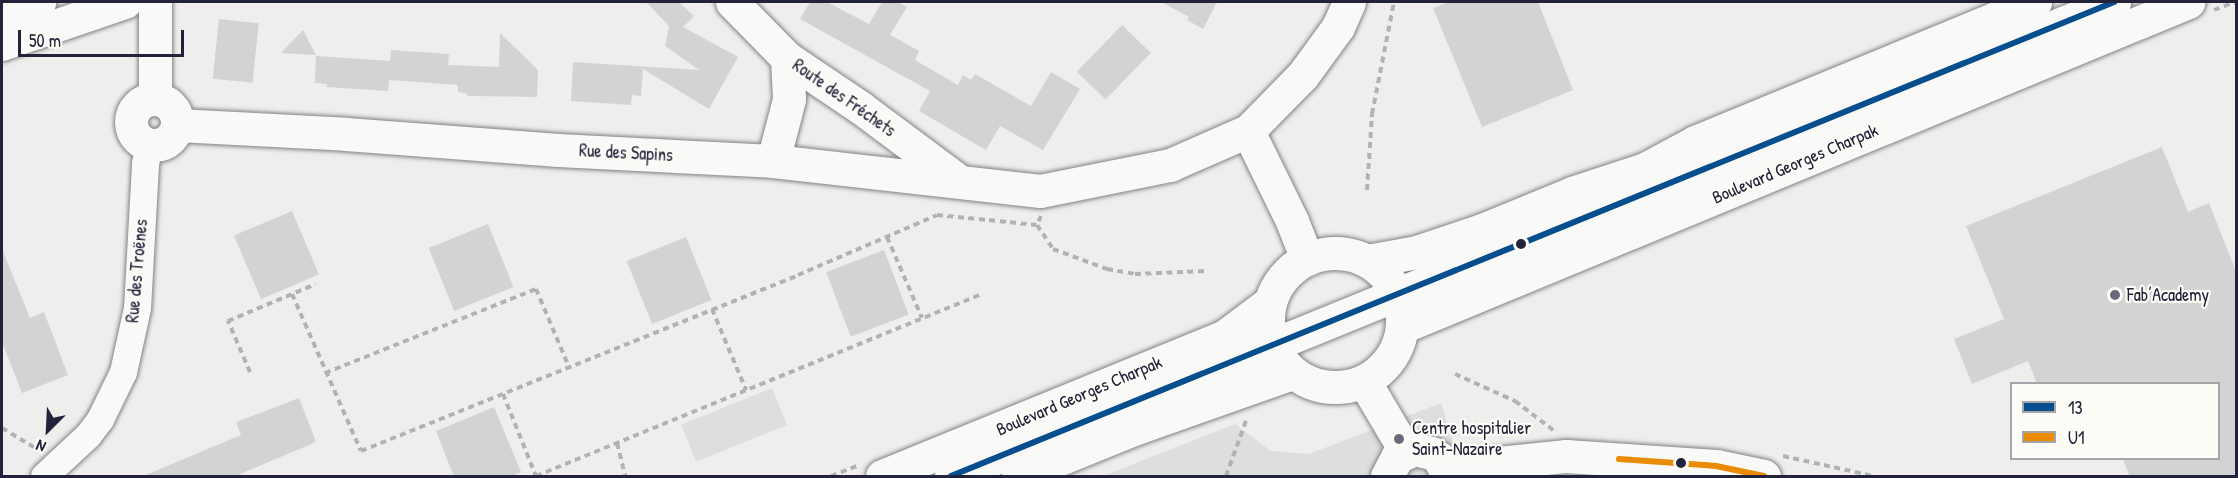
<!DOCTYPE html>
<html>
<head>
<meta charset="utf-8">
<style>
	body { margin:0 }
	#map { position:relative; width:2238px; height:478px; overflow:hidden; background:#efeeed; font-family:"Patrick Hand",sans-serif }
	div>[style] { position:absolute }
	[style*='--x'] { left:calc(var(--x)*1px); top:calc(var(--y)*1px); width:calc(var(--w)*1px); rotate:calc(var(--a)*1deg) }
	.built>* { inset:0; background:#dfdede; transform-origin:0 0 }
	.building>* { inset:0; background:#d4d3d4; transform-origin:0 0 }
	.path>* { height:4px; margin-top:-2px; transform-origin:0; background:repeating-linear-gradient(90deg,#b2b2b4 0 6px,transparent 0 10.5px) }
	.roads { filter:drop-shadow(0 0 2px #838287) drop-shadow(0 0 2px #838287) }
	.street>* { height:27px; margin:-13.5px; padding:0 13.5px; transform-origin:13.5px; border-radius:13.5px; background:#f9f9f7 }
	.secondary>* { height:33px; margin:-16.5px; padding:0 16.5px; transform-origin:16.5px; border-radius:16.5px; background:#f9f9f7 }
	.secondary>.ring { margin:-16.5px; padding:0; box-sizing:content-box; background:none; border:33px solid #f9f9f7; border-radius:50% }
	.bus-1>* { height:6px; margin:-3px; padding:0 3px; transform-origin:3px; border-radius:3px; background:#074e8f }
	.bus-2>* { height:6px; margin:-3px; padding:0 3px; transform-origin:3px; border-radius:3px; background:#e98c03 }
	.dots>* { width:16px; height:16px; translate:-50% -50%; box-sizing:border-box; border:3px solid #fdfcf7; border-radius:50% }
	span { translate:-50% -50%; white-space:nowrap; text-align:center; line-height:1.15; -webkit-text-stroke:4.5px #fdfcf7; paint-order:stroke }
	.street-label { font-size:18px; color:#22223b }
	.poi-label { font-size:18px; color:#22223b }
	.left { translate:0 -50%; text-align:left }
	.frame { position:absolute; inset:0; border:3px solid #22223b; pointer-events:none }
	.legend { position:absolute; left:2010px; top:382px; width:210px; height:78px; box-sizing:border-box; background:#fdfcf7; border:2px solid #a5a5ac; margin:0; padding:8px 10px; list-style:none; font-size:18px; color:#22223b }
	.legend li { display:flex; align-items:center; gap:12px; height:30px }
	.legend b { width:30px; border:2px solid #a5a5ac }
	.north { position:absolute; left:18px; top:400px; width:60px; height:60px; -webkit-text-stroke:4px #fdfcf7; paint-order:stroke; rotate:204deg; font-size:16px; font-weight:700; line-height:24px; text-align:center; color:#22223b }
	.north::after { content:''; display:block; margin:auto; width:21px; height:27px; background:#22223b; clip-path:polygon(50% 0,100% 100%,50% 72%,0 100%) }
	.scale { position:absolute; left:18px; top:30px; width:166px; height:27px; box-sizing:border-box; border:3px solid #22223b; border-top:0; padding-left:8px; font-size:18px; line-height:21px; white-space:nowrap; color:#22223b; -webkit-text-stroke:4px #fdfcf7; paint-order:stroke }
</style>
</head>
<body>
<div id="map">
	<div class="built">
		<div style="left:772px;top:388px;width:40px;height:98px;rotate:68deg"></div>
		<div style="clip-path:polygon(1441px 403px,1453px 442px,1481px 476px,1103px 476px,1235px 424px,1271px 451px,1309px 454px)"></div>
	</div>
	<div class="building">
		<div style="clip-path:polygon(646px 2px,679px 2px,694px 16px,683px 27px,738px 57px,709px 109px,643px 69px,641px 96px,632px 95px,631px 105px,571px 101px,573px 62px,699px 70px,665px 46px,669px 26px)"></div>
		<div style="clip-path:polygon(810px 2px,827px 2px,869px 24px,882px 2px,898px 2px,907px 7px,890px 35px,919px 51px,915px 60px,958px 85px,963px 75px,971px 80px,975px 74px,1031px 106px,1051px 72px,1080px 89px,1043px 150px,1000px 126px,986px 150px,919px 111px,930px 91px,800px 19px)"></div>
		<div style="clip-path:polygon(1161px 2px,1217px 2px,1203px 29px,1187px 20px,1189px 17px)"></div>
		<div style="clip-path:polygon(1448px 2px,1538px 2px,1573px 90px,1482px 127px,1433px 8px)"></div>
		<div style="left:219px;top:19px;width:40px;height:60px;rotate:6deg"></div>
		<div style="left:1122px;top:25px;width:40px;height:65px;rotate:44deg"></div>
		<div style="clip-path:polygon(303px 30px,316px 55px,281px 53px)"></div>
		<div style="clip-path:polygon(500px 33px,538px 70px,537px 97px,467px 96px,467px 93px,458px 92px,458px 85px,417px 82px,389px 80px,388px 91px,327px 87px,327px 84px,315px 83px,316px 56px,390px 61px,391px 50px,449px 54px,448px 65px,499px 67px)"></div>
		<div style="clip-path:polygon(2162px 147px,2188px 212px,2209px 203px,2236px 271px,2236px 477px,2130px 477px,2123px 459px,2218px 459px,2218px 384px,2037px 384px,2028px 361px,1972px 384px,1954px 339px,2004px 319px,1966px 226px)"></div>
		<div style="left:292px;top:211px;width:69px;height:63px;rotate:67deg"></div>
		<div style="left:488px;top:224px;width:68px;height:64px;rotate:68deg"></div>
		<div style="left:686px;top:237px;width:68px;height:64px;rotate:68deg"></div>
		<div style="clip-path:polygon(2px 249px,30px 318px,44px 312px,68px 375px,22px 393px,2px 342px)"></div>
		<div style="left:884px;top:250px;width:69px;height:62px;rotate:69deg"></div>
		<div style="clip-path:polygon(299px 398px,316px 442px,233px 477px,141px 477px,241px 435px,236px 422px)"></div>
		<div style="clip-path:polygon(494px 407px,521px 472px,509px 477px,454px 477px,436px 431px)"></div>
	</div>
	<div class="path">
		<div style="--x:2214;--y:10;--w:22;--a:-21"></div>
		<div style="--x:1367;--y:190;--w:76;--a:-86.2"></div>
		<div style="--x:1372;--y:114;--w:114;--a:-78.9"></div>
		<div style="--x:1041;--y:216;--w:10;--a:114"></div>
		<div style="--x:1037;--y:225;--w:29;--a:56"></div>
		<div style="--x:1053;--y:249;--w:58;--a:20.3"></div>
		<div style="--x:1107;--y:269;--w:28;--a:10"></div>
		<div style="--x:1135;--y:274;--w:71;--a:-2.4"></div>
		<div style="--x:887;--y:237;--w:88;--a:66.6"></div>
		<div style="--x:292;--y:294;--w:171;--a:66.3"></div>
		<div style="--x:361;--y:451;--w:471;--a:-21.9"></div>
		<div style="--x:798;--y:275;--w:151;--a:-23.3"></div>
		<div style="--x:937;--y:215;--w:100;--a:5.7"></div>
		<div style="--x:712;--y:309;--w:88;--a:67.2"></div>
		<div style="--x:250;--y:372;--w:56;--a:-113.3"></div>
		<div style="--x:228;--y:321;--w:95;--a:-22.8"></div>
		<div style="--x:325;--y:373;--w:227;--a:-21.7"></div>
		<div style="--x:536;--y:289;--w:85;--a:67.1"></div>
		<div style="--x:1455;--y:374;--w:66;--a:24.2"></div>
		<div style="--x:1515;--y:401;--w:48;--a:37.3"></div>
		<div style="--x:503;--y:394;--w:88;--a:68.1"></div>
		<div style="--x:2;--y:428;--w:41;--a:31"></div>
		<div style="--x:617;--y:443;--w:34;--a:76"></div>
		<div style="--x:1783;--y:456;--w:92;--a:12.5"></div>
		<div style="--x:536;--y:476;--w:479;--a:-22.2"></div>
		<div style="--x:831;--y:476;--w:28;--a:-21"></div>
		<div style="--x:1226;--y:476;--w:62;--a:-70.1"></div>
	</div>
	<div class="roads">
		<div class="street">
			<div style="--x:44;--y:476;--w:60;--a:-43"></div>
			<div style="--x:88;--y:435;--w:20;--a:-53"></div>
			<div style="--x:100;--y:419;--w:52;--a:-63.9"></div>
			<div style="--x:123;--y:372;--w:66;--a:-77.7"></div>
			<div style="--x:137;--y:308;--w:145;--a:-86.8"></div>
			<div style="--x:145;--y:163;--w:20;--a:-75"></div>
		</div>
		<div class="secondary">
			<div style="--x:155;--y:2;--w:97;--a:90"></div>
			<div style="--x:732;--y:2;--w:78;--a:45.5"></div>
			<div style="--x:787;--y:58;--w:89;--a:34"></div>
			<div style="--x:861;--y:108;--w:122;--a:36.7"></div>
			<div style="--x:2;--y:13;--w:39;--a:-17"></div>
			<div style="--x:2;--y:44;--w:130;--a:-18.9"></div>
			<div class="ring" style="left:131px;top:99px;width:13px;height:13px"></div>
			<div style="--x:177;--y:125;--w:169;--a:3"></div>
			<div style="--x:346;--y:134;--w:213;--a:4.3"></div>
			<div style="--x:558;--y:150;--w:215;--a:2.9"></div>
			<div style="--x:773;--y:161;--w:269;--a:6.4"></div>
			<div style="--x:1040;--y:191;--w:133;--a:-11.3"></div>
			<div style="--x:1170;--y:165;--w:85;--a:-23.6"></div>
			<div style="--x:1248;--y:131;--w:78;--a:-45.5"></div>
			<div style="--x:1303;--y:75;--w:59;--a:-53.9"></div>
			<div style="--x:1338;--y:27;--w:27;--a:-66"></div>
			<div style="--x:1248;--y:131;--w:100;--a:63.9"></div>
			<div style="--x:1292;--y:221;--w:41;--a:68.5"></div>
			<div style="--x:773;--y:161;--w:64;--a:-75.5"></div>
			<div style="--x:789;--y:99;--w:41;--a:-92.8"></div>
			<div class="ring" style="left:1268px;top:253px;width:101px;height:101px"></div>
			<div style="--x:1367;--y:261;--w:51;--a:-10.2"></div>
			<div style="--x:1417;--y:252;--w:69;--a:-18.7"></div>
			<div style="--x:1482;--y:230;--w:97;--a:-22.3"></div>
			<div style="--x:1572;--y:193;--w:77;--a:-18.2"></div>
			<div style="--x:1645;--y:169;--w:57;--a:-28.4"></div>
			<div style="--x:1695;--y:142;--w:368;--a:-22.4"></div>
			<div style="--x:1402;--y:327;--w:851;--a:-22.46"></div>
			<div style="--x:1364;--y:381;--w:82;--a:59.4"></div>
			<div style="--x:1448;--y:474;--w:22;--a:-21"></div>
			<div style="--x:1469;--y:466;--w:98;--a:-5.9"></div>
			<div style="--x:1566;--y:456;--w:150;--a:3.8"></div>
			<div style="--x:1716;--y:466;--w:49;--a:11.8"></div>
			<div style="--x:882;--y:476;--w:370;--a:-22.2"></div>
			<div style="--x:1225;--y:336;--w:55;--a:-36.9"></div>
			<div style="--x:951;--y:476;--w:1256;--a:-22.17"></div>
			<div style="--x:1018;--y:476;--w:125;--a:-22.1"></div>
			<div style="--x:1134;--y:429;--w:168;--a:-19.5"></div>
			<div style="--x:1387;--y:476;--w:21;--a:-62"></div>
			<div style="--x:1397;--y:457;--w:19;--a:-25"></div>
			<div style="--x:1414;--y:449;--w:18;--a:13"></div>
			<div style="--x:1432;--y:453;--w:9;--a:36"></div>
			<div style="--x:1439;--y:458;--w:20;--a:63"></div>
		</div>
	</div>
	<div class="bus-1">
		<div style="--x:951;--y:476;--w:1256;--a:-22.17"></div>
	</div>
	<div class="bus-2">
		<div style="--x:1619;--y:459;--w:97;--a:4.1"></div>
		<div style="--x:1716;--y:466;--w:49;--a:11.8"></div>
	</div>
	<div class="dots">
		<div style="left:1521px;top:244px;background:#22223b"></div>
		<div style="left:2115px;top:295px;background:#6a6979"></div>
		<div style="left:1399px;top:439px;background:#6a6979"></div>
		<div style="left:1681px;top:463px;background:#22223b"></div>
	</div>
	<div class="street-label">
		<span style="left:844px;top:98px;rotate:35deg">Route des Fréchets</span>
		<span style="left:626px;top:153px;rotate:3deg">Rue des Sapins</span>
		<span style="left:1795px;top:164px;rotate:-23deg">Boulevard Georges Charpak</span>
		<span style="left:137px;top:271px;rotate:-85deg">Rue des Troënes</span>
		<span style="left:1079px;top:396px;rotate:-23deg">Boulevard Georges Charpak</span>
	</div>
	<div class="poi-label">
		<span class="left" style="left:2127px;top:295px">Fab’Academy</span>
		<span class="left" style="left:1412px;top:439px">Centre hospitalier<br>Saint-Nazaire</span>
	</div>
	<div class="frame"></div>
	<ul class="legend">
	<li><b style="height:8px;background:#074e8f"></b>13</li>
	<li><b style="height:8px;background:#e98c03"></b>U1</li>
	</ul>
	<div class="north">N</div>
	<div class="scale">50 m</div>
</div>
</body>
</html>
